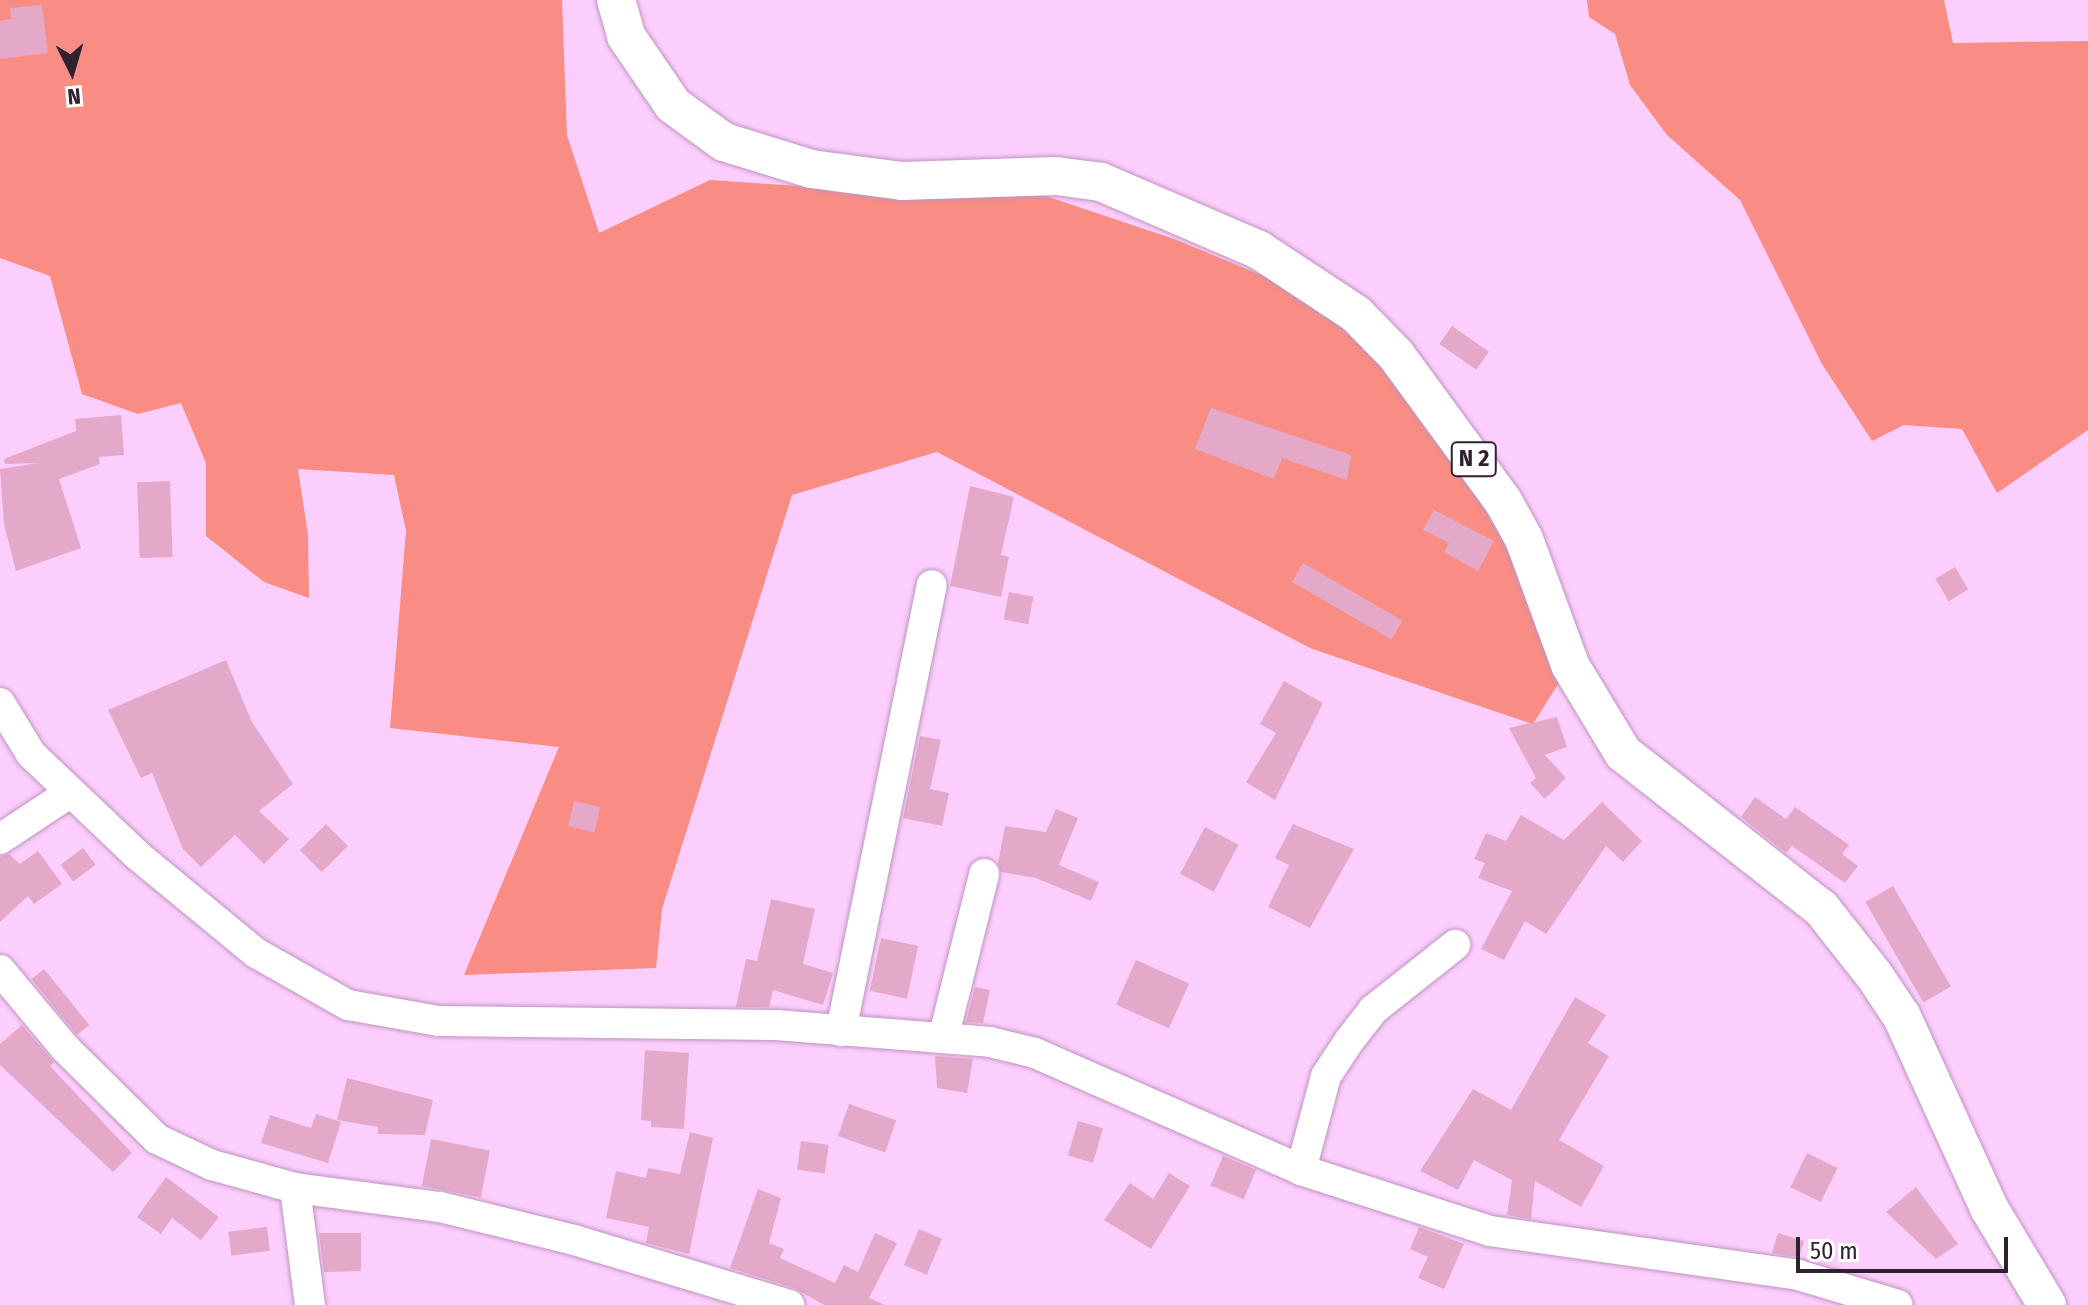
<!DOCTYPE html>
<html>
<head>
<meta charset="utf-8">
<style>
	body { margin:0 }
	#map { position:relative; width:2088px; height:1305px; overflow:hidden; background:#fccefd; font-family:"Fira Sans Condensed",sans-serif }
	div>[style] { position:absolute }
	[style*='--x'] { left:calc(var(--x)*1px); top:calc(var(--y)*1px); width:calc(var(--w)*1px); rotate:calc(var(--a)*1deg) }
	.green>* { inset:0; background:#f98d83 }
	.building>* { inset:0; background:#e4a9c8; transform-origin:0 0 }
	.roads { filter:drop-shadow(0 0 2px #c094c0) drop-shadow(0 0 2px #c094c0) }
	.minor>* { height:30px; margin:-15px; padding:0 15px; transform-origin:15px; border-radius:15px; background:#fff }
	.major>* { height:38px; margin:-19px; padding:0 19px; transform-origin:19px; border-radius:19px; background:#fff }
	span { translate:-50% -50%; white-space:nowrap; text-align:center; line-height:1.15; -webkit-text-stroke:6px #fff; paint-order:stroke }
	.shield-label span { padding:2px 6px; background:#fff; border:2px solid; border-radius:6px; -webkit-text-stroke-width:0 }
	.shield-label { font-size:24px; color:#312032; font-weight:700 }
	.north { position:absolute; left:32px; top:32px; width:80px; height:80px; -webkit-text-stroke:6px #fff; paint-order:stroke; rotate:175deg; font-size:22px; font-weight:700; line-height:32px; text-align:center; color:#312032 }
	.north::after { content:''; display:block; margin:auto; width:28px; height:36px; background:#312032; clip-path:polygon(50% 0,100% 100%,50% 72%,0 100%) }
	.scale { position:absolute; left:1796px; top:1237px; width:212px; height:36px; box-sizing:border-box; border:4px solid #312032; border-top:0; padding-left:10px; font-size:24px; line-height:28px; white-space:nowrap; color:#312032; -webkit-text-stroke:6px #fff; paint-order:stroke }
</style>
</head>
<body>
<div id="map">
	<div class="green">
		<div style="clip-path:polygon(0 0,562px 0,567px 135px,599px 233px,710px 180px,828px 188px,992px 178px,1174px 239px,1356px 314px,1442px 416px,1570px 665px,1533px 724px,1488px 709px,1310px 648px,937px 452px,792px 495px,662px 909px,656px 968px,464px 975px,559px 747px,390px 728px,406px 531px,394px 475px,298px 469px,308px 535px,309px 598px,264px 582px,206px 536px,206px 463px,181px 403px,138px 414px,82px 394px,50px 276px,0 258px)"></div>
		<div style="clip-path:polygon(1587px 0,1944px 0,1953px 43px,2088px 41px,2088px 430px,1997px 493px,1962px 429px,1904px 425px,1872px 441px,1822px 364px,1740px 200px,1667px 135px,1630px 85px,1615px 34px,1589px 17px)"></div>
	</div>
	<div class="building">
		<div style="clip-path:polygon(42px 5px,48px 53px,0 59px,0 21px,11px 19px,10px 8px)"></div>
		<div style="left:1452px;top:326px;width:45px;height:22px;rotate:35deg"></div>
		<div style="clip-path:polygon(1211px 408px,1351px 455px,1347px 480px,1282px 458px,1274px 479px,1195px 449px)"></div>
		<div style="clip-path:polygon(121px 415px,124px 455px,99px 457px,100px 464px,59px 479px,81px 548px,16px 571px,4px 524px,0 469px,38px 463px,5px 464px,4px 459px,76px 431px,75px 419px)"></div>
		<div style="left:170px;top:481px;width:76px;height:33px;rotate:88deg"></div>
		<div style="clip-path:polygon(970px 486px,1014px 497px,1001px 555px,1009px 557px,1001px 597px,950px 586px)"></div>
		<div style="clip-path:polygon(1434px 510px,1494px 541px,1478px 571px,1444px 552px,1449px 543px,1423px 530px)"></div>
		<div style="left:1303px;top:563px;width:115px;height:22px;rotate:30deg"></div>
		<div style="left:1955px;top:567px;width:26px;height:23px;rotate:59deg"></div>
		<div style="left:1009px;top:592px;width:25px;height:28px;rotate:11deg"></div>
		<div style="clip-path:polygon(226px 660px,252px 722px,293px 784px,259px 811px,289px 839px,264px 864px,235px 835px,201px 867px,183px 849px,152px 773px,141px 778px,108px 710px)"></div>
		<div style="clip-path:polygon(1284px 681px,1323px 703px,1275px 800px,1246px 782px,1276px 733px,1260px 724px)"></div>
		<div style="clip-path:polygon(1557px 717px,1567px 747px,1545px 755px,1566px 778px,1545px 799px,1530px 783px,1536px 778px,1509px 728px)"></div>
		<div style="clip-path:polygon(920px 736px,941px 740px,930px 789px,949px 793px,942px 826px,903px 818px)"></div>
		<div style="clip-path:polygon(1755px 797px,1786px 819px,1795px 807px,1849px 845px,1842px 854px,1858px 866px,1845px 883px,1792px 846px,1786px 853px,1741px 817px)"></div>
		<div style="left:574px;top:801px;width:27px;height:26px;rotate:13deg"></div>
		<div style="clip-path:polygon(1602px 802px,1642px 841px,1623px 862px,1606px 846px,1546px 934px,1525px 921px,1504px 960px,1481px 949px,1512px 891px,1478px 878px,1485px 863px,1474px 859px,1486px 833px,1506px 841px,1521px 815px,1564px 840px)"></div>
		<div style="clip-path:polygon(1056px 809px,1078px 818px,1059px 865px,1099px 882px,1091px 901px,1036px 878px,1001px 872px,998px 863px,1005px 826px,1046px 832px)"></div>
		<div style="left:326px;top:824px;width:31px;height:37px;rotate:45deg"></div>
		<div style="clip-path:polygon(1293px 824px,1354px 849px,1310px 928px,1268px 907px,1289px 865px,1275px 858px)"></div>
		<div style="left:1205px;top:827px;width:38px;height:53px;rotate:28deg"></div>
		<div style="left:83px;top:848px;width:21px;height:28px;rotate:53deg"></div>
		<div style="clip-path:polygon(38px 851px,62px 884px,34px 904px,28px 896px,0 922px,0 857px,9px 854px,20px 864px)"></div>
		<div style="left:1893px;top:886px;width:116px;height:32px;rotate:60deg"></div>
		<div style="clip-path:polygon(771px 899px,815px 909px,803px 964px,833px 973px,823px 1005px,773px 990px,769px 1007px,736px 1007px,746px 959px,757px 961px)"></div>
		<div style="left:881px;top:938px;width:38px;height:54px;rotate:12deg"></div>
		<div style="left:1136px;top:960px;width:58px;height:49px;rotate:24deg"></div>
		<div style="left:44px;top:969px;width:72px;height:16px;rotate:51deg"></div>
		<div style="clip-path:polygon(975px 987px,990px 990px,983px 1023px,966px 1022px)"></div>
		<div style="clip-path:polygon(1575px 997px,1606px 1015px,1588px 1043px,1609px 1056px,1559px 1140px,1604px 1166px,1581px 1207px,1535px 1181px,1531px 1219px,1507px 1215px,1512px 1180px,1474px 1160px,1458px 1190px,1420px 1171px,1473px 1089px,1511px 1110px)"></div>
		<div style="clip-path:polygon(22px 1025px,54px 1062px,50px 1066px,132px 1153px,113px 1172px,0 1065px,0 1044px)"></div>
		<div style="clip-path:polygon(645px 1050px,689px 1053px,684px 1129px,651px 1127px,651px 1121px,641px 1120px)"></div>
		<div style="clip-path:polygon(935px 1056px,973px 1059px,967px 1093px,937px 1088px)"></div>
		<div style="clip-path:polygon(347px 1078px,433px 1100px,425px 1135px,378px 1134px,378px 1127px,337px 1120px)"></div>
		<div style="left:849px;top:1104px;width:50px;height:34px;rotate:19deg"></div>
		<div style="clip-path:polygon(316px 1114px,341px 1122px,328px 1163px,261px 1143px,270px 1115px,311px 1128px)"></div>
		<div style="left:1078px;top:1121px;width:26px;height:36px;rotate:16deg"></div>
		<div style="clip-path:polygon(690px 1132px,713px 1138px,689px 1254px,646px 1243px,649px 1227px,606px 1218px,616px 1171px,646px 1178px,648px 1168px,680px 1174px)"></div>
		<div style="left:431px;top:1139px;width:60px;height:48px;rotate:11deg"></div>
		<div style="left:801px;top:1141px;width:28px;height:29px;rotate:8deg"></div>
		<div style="left:1807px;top:1153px;width:34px;height:38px;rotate:26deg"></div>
		<div style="left:1223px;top:1156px;width:36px;height:32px;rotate:23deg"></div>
		<div style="clip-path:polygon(1169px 1173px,1190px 1186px,1151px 1249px,1104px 1220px,1130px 1183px,1153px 1199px)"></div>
		<div style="clip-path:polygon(166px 1177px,219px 1217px,201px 1240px,172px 1218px,161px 1234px,137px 1217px)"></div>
		<div style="clip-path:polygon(1916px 1187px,1958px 1244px,1936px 1259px,1886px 1212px)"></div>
		<div style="clip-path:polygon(758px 1189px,781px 1198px,769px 1243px,784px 1249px,780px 1258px,835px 1283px,844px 1265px,858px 1272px,875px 1233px,897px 1243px,869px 1298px,885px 1305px,824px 1305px,794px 1288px,730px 1268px)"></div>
		<div style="left:267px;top:1227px;width:24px;height:39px;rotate:83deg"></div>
		<div style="clip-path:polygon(1419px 1227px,1464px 1244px,1444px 1289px,1418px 1278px,1428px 1257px,1410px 1249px)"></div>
		<div style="left:919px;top:1229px;width:25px;height:39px;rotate:23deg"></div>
		<div style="clip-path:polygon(319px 1233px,361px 1233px,361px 1271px,324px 1272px)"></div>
		<div style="clip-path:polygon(1778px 1233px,1804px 1241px,1799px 1257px,1772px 1253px)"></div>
	</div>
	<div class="roads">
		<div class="minor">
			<div style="--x:0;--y:703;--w:60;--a:58.7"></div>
			<div style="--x:31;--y:754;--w:146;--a:43.6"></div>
			<div style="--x:137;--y:855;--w:154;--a:39.5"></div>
			<div style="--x:256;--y:953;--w:106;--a:29.5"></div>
			<div style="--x:348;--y:1005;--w:92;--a:10"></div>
			<div style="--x:439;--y:1021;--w:337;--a:0.7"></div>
			<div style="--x:776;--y:1025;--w:215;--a:4.5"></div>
			<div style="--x:990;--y:1042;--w:46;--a:13.7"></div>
			<div style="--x:1035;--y:1053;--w:291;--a:23.7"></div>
			<div style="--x:1301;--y:1170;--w:199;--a:17.9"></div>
			<div style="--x:1490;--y:1231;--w:311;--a:8.1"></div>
			<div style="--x:1798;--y:1275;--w:104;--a:16.7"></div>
			<div style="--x:0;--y:839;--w:82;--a:-33.5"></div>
			<div style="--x:0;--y:970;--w:102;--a:50.2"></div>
			<div style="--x:65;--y:1048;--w:129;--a:44.7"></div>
			<div style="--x:157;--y:1139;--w:61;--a:25.3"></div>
			<div style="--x:212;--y:1165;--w:86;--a:15.5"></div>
			<div style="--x:295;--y:1188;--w:146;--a:7.5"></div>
			<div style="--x:440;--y:1207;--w:138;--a:13.8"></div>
			<div style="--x:574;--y:1240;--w:225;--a:16.8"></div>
			<div style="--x:841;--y:1031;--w:455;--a:-78.5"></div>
			<div style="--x:944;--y:1035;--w:166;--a:-76"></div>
			<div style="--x:1301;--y:1170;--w:97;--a:-75.1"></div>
			<div style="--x:1326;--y:1076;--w:42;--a:-56.7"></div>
			<div style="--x:1349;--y:1041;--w:39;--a:-52"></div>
			<div style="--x:1373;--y:1010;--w:105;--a:-38.4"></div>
			<div style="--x:295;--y:1188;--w:118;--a:82.7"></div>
		</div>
		<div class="major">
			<div style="--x:616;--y:0;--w:37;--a:74"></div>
			<div style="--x:626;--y:36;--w:83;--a:55.7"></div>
			<div style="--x:673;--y:105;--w:63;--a:36"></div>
			<div style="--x:724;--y:142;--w:91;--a:17.2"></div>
			<div style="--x:811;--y:169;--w:92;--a:7.5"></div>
			<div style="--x:902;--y:181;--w:154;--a:-1.9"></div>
			<div style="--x:1056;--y:176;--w:45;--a:7.6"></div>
			<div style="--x:1101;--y:182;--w:172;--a:23.3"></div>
			<div style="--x:1259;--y:250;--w:116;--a:33.4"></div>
			<div style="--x:1356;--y:314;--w:57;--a:45.7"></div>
			<div style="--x:1396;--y:355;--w:181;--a:53.8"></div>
			<div style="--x:1503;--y:501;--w:43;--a:61.1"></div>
			<div style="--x:1524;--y:539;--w:134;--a:69.9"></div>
			<div style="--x:1570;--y:665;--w:103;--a:58.9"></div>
			<div style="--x:1623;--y:753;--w:251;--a:38.1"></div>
			<div style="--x:1821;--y:908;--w:85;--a:51.7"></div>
			<div style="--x:1874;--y:975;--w:50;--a:56.3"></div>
			<div style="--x:1902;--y:1017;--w:210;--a:65.5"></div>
			<div style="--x:1989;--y:1208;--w:113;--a:59.1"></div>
		</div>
	</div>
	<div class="shield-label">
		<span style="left:1474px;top:459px">N 2</span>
	</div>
	<div class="north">N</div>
	<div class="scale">50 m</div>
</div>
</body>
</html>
